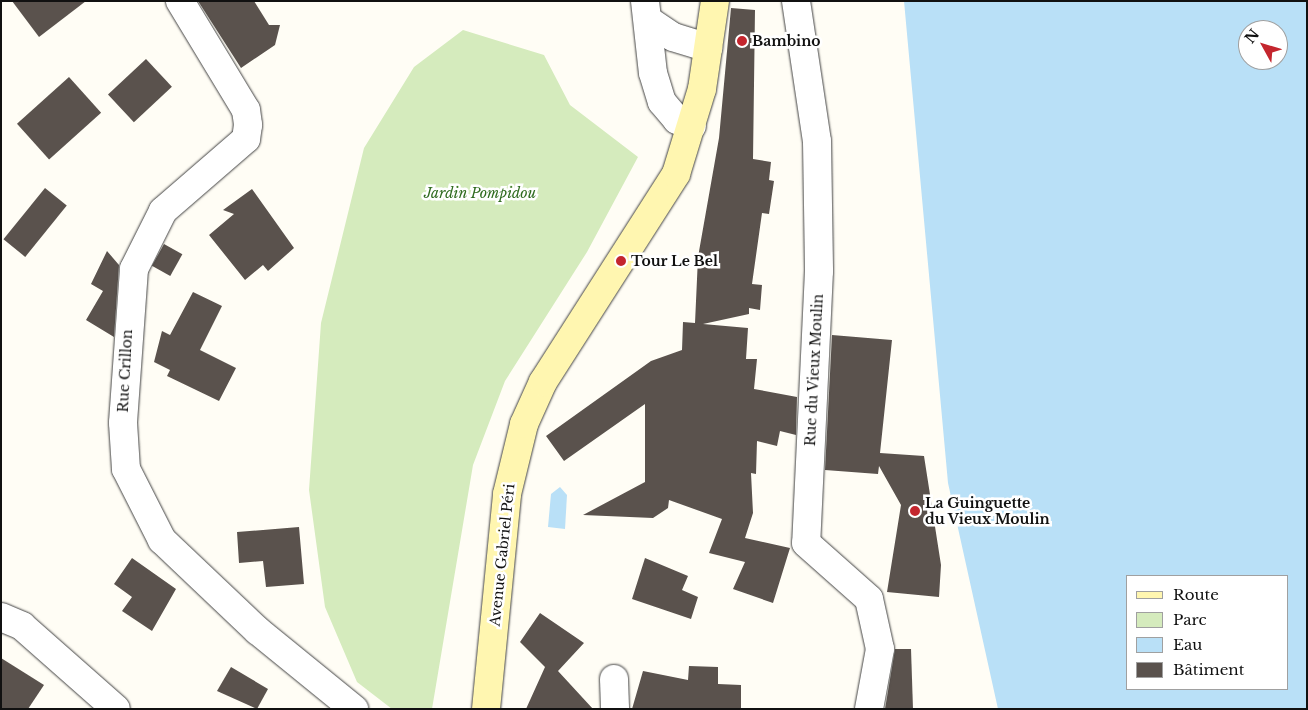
<!DOCTYPE html>
<html>
<head>
<meta charset="utf-8">
<style>
	body { margin:0 }
	#map { position:relative; width:1308px; height:710px; overflow:hidden; background:#fffdf5; font-family:"Libre Baskerville",serif }
	div>[style] { position:absolute }
	[style*='--x'] { left:calc(var(--x)*1px); top:calc(var(--y)*1px); width:calc(var(--w)*1px); rotate:calc(var(--a)*1deg) }
	.green>* { inset:0; background:#d5ebbd }
	.water>* { inset:0; background:#b9e0f7 }
	.building>* { inset:0; background:#5a524d; transform-origin:0 0 }
	.roads { filter:drop-shadow(0 0 1px #444) drop-shadow(0 0 1px #444) }
	.minor>* { height:28px; margin:-14px; padding:0 14px; transform-origin:14px; border-radius:14px; background:#fff }
	.secondary>* { height:28px; margin:-14px; padding:0 14px; transform-origin:14px; border-radius:14px; background:#fff6b0 }
	.dots>* { width:14px; height:14px; translate:-50% -50%; box-sizing:border-box; border:2px solid #fff; border-radius:50% }
	span { translate:-50% -50%; white-space:nowrap; text-align:center; line-height:1.15; -webkit-text-stroke:5px #fff; paint-order:stroke }
	.poi-label { font-size:14px; color:#111; font-weight:700 }
	.left { translate:0 -50%; text-align:left }
	.park-label { font-size:14px; color:#2f6b1f; font-style:italic }
	.street-label { font-size:14px; color:#111 }
	.frame { position:absolute; inset:0; border:2px solid #111; pointer-events:none }
	.legend { position:absolute; left:1126px; top:575px; width:162px; height:115px; box-sizing:border-box; background:#fff; border:1px solid #a0a0a0; margin:0; padding:6px 9px; list-style:none; font-size:15px; color:#111 }
	.legend li { display:flex; align-items:center; gap:10px; height:25px }
	.legend b { width:25px; border:1px solid #a0a0a0 }
	.north { position:absolute; left:1238px; top:20px; width:50px; height:50px; box-sizing:border-box; background:#fff; border:1px solid #a0a0a0; border-radius:50%; rotate:309deg; font-size:14px; font-weight:700; line-height:20px; text-align:center; color:#111 }
	.north::after { content:''; display:block; margin:auto; width:18px; height:22px; background:#c4262e; clip-path:polygon(50% 0,100% 100%,50% 72%,0 100%) }
</style>
</head>
<body>
<div id="map">
	<div class="green">
		<div style="clip-path:polygon(463px 30px,544px 55px,570px 105px,638px 157px,587px 252px,505px 381px,473px 465px,432px 709px,392px 709px,357px 682px,325px 607px,309px 490px,321px 323px,364px 148px,414px 67px)"></div>
	</div>
	<div class="water">
		<div style="clip-path:polygon(evenodd,904px 1px,1307px 1px,1307px 709px,998px 709px,948px 483px,904px 1px,1248px 30px,1278px 30px,1278px 60px,1248px 60px,1248px 30px,904px 1px,1127px 576px,1287px 576px,1287px 689px,1127px 689px,1127px 576px)"></div>
		<div style="clip-path:polygon(560px 487px,567px 495px,565px 529px,548px 527px,551px 494px)"></div>
	</div>
	<div class="building">
		<div style="clip-path:polygon(12px 1px,86px 1px,39px 37px)"></div>
		<div style="clip-path:polygon(198px 1px,254px 1px,269px 25px,280px 25px,275px 45px,241px 68px)"></div>
		<div style="clip-path:polygon(731px 8px,755px 10px,753px 159px,771px 162px,769px 180px,774px 181px,769px 214px,762px 213px,752px 284px,762px 285px,760px 310px,749px 308px,749px 314px,703px 324px,748px 328px,746px 359px,757px 359px,754px 389px,797px 397px,796px 435px,780px 431px,777px 446px,757px 441px,756px 474px,751px 473px,753px 513px,745px 538px,790px 548px,773px 603px,733px 589px,745px 562px,709px 553px,722px 519px,669px 500px,668px 508px,653px 518px,583px 515px,645px 482px,645px 404px,564px 461px,546px 436px,651px 361px,682px 350px,683px 322px,695px 323px,698px 257px,719px 138px)"></div>
		<div style="left:146px;top:59px;width:38px;height:52px;rotate:47deg"></div>
		<div style="left:69px;top:77px;width:48px;height:70px;rotate:48deg"></div>
		<div style="left:45px;top:188px;width:28px;height:66px;rotate:39deg"></div>
		<div style="clip-path:polygon(252px 189px,294px 248px,268px 271px,263px 265px,245px 280px,209px 235px,234px 214px,223px 210px)"></div>
		<div style="left:164px;top:244px;width:21px;height:25px;rotate:29deg"></div>
		<div style="clip-path:polygon(107px 251px,119px 265px,114px 337px,86px 320px,103px 291px,91px 284px)"></div>
		<div style="clip-path:polygon(193px 292px,222px 306px,200px 350px,236px 368px,219px 401px,167px 376px,170px 370px,154px 362px,162px 331px,170px 335px)"></div>
		<div style="clip-path:polygon(832px 335px,892px 340px,880px 453px,924px 456px,941px 565px,939px 597px,887px 592px,901px 505px,879px 466px,878px 474px,825px 470px)"></div>
		<div style="clip-path:polygon(299px 527px,304px 584px,266px 587px,263px 561px,239px 563px,237px 532px)"></div>
		<div style="clip-path:polygon(132px 558px,176px 589px,152px 631px,122px 611px,132px 597px,114px 584px)"></div>
		<div style="clip-path:polygon(645px 558px,688px 576px,682px 590px,698px 597px,691px 619px,632px 599px)"></div>
		<div style="clip-path:polygon(540px 613px,584px 643px,558px 671px,593px 709px,526px 709px,545px 667px,520px 642px)"></div>
		<div style="clip-path:polygon(895px 649px,911px 649px,913px 709px,885px 709px)"></div>
		<div style="clip-path:polygon(1px 658px,44px 685px,28px 709px,1px 709px)"></div>
		<div style="clip-path:polygon(689px 666px,718px 667px,718px 684px,741px 685px,741px 709px,632px 709px,643px 671px,688px 680px)"></div>
		<div style="clip-path:polygon(231px 667px,268px 689px,257px 709px,217px 691px)"></div>
	</div>
	<div class="roads">
		<div class="minor">
			<div style="--x:180;--y:1;--w:127;--a:58.8"></div>
			<div style="--x:246;--y:110;--w:15;--a:82"></div>
			<div style="--x:248;--y:125;--w:14;--a:98"></div>
			<div style="--x:246;--y:139;--w:110;--a:139.1"></div>
			<div style="--x:163;--y:211;--w:65;--a:116.6"></div>
			<div style="--x:134;--y:269;--w:154;--a:94.1"></div>
			<div style="--x:123;--y:423;--w:46;--a:86.3"></div>
			<div style="--x:126;--y:469;--w:80;--a:63.1"></div>
			<div style="--x:162;--y:540;--w:132;--a:43.5"></div>
			<div style="--x:258;--y:631;--w:124;--a:39.1"></div>
			<div style="--x:645;--y:1;--w:72;--a:83.7"></div>
			<div style="--x:653;--y:73;--w:30;--a:73"></div>
			<div style="--x:662;--y:102;--w:23;--a:50"></div>
			<div style="--x:677;--y:120;--w:16;--a:22"></div>
			<div style="--x:796;--y:1;--w:142;--a:81.5"></div>
			<div style="--x:817;--y:141;--w:130;--a:89.1"></div>
			<div style="--x:819;--y:271;--w:272;--a:92.7"></div>
			<div style="--x:806;--y:543;--w:84;--a:41.6"></div>
			<div style="--x:869;--y:599;--w:51;--a:77.6"></div>
			<div style="--x:880;--y:649;--w:61;--a:100.4"></div>
			<div style="--x:648;--y:20;--w:30;--a:34"></div>
			<div style="--x:673;--y:37;--w:37;--a:17"></div>
			<div style="--x:1;--y:617;--w:23;--a:23"></div>
			<div style="--x:22;--y:626;--w:125;--a:41.4"></div>
			<div style="--x:614;--y:679;--w:30;--a:88"></div>
		</div>
		<div class="secondary">
			<div style="--x:486;--y:709;--w:216;--a:-84.4"></div>
			<div style="--x:507;--y:494;--w:72;--a:-76.3"></div>
			<div style="--x:524;--y:424;--w:46;--a:-65.7"></div>
			<div style="--x:543;--y:382;--w:247;--a:-57.4"></div>
			<div style="--x:676;--y:174;--w:89;--a:-73"></div>
			<div style="--x:702;--y:89;--w:89;--a:-81.6"></div>
		</div>
	</div>
	<div class="dots">
		<div style="left:742px;top:41px;background:#c4262e"></div>
		<div style="left:621px;top:261px;background:#c4262e"></div>
		<div style="left:915px;top:511px;background:#c4262e"></div>
	</div>
	<div class="poi-label">
		<span class="left" style="left:752px;top:41px">Bambino</span>
		<span class="left" style="left:631px;top:261px">Tour Le Bel</span>
		<span class="left" style="left:925px;top:511px">La Guinguette<br>du Vieux Moulin</span>
	</div>
	<div class="park-label">
		<span style="left:480px;top:193px">Jardin Pompidou</span>
	</div>
	<div class="street-label">
		<span style="left:814px;top:370px;rotate:-87deg">Rue du Vieux Moulin</span>
		<span style="left:125px;top:371px;rotate:-87deg">Rue Crillon</span>
		<span style="left:502px;top:555px;rotate:-84deg">Avenue Gabriel Péri</span>
	</div>
	<div class="frame"></div>
	<ul class="legend">
	<li><b style="height:6px;background:#fff6b0"></b>Route</li>
	<li><b style="height:14px;background:#d5ebbd"></b>Parc</li>
	<li><b style="height:14px;background:#b9e0f7"></b>Eau</li>
	<li><b style="height:14px;background:#5a524d"></b>Bâtiment</li>
	</ul>
	<div class="north">N</div>
</div>
</body>
</html>
